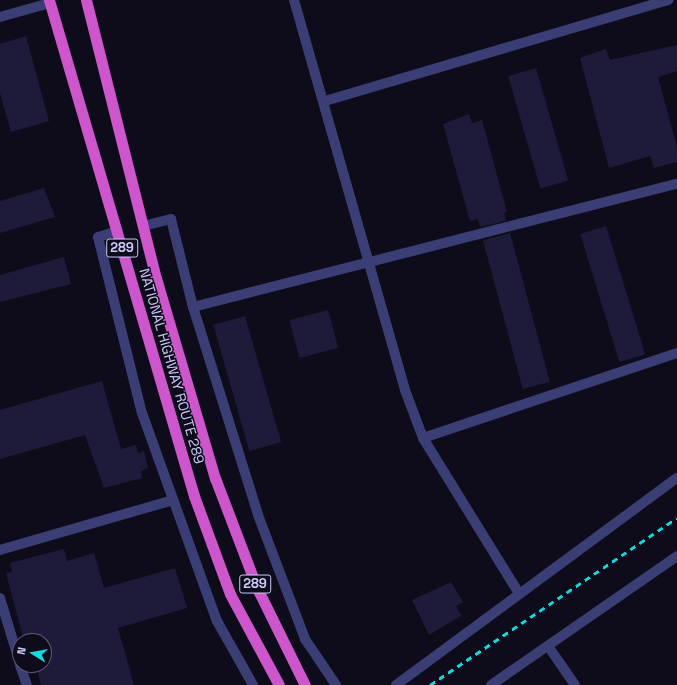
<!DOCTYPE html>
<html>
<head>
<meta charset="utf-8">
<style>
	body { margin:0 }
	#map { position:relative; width:677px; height:685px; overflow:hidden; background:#0e0c1a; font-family:"Space Grotesk",sans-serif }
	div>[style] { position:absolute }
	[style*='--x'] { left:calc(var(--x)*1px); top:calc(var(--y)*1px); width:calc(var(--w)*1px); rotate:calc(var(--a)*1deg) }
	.building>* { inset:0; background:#1e1a39; transform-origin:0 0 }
	.minor>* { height:10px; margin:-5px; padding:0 5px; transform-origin:5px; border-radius:5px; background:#3b3e75 }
	.trunk>* { height:11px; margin:-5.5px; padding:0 5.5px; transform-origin:5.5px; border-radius:5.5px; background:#ce56cc }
	.rail>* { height:3px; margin-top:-1.5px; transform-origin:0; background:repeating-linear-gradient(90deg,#14d8dc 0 6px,transparent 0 11px) }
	span { translate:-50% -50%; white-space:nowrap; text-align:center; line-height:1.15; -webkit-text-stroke:3px #0e0c1a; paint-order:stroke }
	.shield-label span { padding:1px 3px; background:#0e0c1a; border:1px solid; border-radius:3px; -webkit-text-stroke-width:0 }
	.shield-label { font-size:13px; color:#cccafa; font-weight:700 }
	.street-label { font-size:14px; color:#cccafa }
	.north { position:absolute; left:12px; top:633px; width:40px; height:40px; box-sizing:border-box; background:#0e0c1a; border:1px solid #5a5874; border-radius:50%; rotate:281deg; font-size:11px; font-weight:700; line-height:16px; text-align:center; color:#cccafa }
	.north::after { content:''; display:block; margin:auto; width:14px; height:18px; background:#14d8dc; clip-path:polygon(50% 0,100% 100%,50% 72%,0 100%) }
</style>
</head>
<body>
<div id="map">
	<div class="building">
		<div style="clip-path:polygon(26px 36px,49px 121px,11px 132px,0 93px,0 44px)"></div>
		<div style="clip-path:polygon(677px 45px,677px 71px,658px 77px,677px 147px,677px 162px,654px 168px,650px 156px,609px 168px,580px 58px,606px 49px,610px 60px)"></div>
		<div style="left:536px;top:68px;width:117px;height:29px;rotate:74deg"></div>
		<div style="clip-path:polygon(469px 114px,472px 123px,482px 120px,507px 212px,504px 213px,506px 221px,480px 227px,478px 219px,470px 221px,443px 124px)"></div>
		<div style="clip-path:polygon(44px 188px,55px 217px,0 233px,0 201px)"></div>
		<div style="left:606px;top:226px;width:134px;height:27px;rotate:73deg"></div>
		<div style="left:510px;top:233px;width:154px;height:28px;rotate:75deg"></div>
		<div style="clip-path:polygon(64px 257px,71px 284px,0 302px,0 275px)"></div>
		<div style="left:328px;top:310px;width:39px;height:40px;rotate:75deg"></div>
		<div style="left:245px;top:316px;width:131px;height:33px;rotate:74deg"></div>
		<div style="clip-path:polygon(102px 381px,121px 449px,136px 445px,138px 453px,144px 451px,148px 468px,141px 471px,142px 478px,104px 488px,85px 435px,0 459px,0 410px)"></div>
		<div style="clip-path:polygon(64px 549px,67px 561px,94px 553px,104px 588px,175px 568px,187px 608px,118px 628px,134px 685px,41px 685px,36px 665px,44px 665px,44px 641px,24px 641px,6px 573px,12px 572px,10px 563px)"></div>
		<div style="clip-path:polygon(451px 582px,463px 602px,456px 606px,461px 616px,429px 635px,412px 600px)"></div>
	</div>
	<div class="minor">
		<div style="--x:294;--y:0;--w:405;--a:74.1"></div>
		<div style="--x:405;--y:390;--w:51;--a:69.4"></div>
		<div style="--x:423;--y:438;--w:181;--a:58.3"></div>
		<div style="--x:0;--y:17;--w:52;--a:-15.6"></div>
		<div style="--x:325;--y:101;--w:358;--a:-16.4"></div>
		<div style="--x:143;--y:226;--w:29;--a:-14"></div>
		<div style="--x:171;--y:219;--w:91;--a:76"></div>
		<div style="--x:193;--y:307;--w:218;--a:72.6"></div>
		<div style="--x:258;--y:515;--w:133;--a:69.2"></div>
		<div style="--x:305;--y:639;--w:55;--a:56"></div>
		<div style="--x:117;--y:231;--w:20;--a:162"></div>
		<div style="--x:98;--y:237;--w:181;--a:76"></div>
		<div style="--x:142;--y:413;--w:221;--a:70.2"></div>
		<div style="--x:217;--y:621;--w:73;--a:60.6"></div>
		<div style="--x:193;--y:307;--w:499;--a:-14.3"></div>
		<div style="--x:423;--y:438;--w:268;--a:-18.5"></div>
		<div style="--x:0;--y:550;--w:180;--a:-16.1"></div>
		<div style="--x:0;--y:598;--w:69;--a:73.1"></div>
		<div style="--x:548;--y:646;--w:47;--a:55.3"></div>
		<div style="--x:20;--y:665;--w:21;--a:71"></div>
		<div style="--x:396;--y:685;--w:349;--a:-36.4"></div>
		<div style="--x:491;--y:685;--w:226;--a:-34.7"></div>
	</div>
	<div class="trunk">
		<div style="--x:49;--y:0;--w:517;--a:73.7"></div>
		<div style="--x:194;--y:496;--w:104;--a:69.8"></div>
		<div style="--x:230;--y:594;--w:103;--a:61.7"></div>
		<div style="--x:86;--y:0;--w:287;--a:75.9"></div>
		<div style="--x:156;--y:278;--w:209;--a:73.6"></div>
		<div style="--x:215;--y:478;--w:118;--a:69.1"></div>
		<div style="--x:257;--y:588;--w:108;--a:63.7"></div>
	</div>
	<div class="rail">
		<div style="--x:430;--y:685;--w:298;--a:-34.1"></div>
	</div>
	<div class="shield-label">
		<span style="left:122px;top:248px">289</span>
		<span style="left:255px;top:584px">289</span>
	</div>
	<div class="street-label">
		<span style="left:172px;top:366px;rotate:74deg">NATIONAL HIGHWAY ROUTE 289</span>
	</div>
	<div class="north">N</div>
</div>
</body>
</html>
